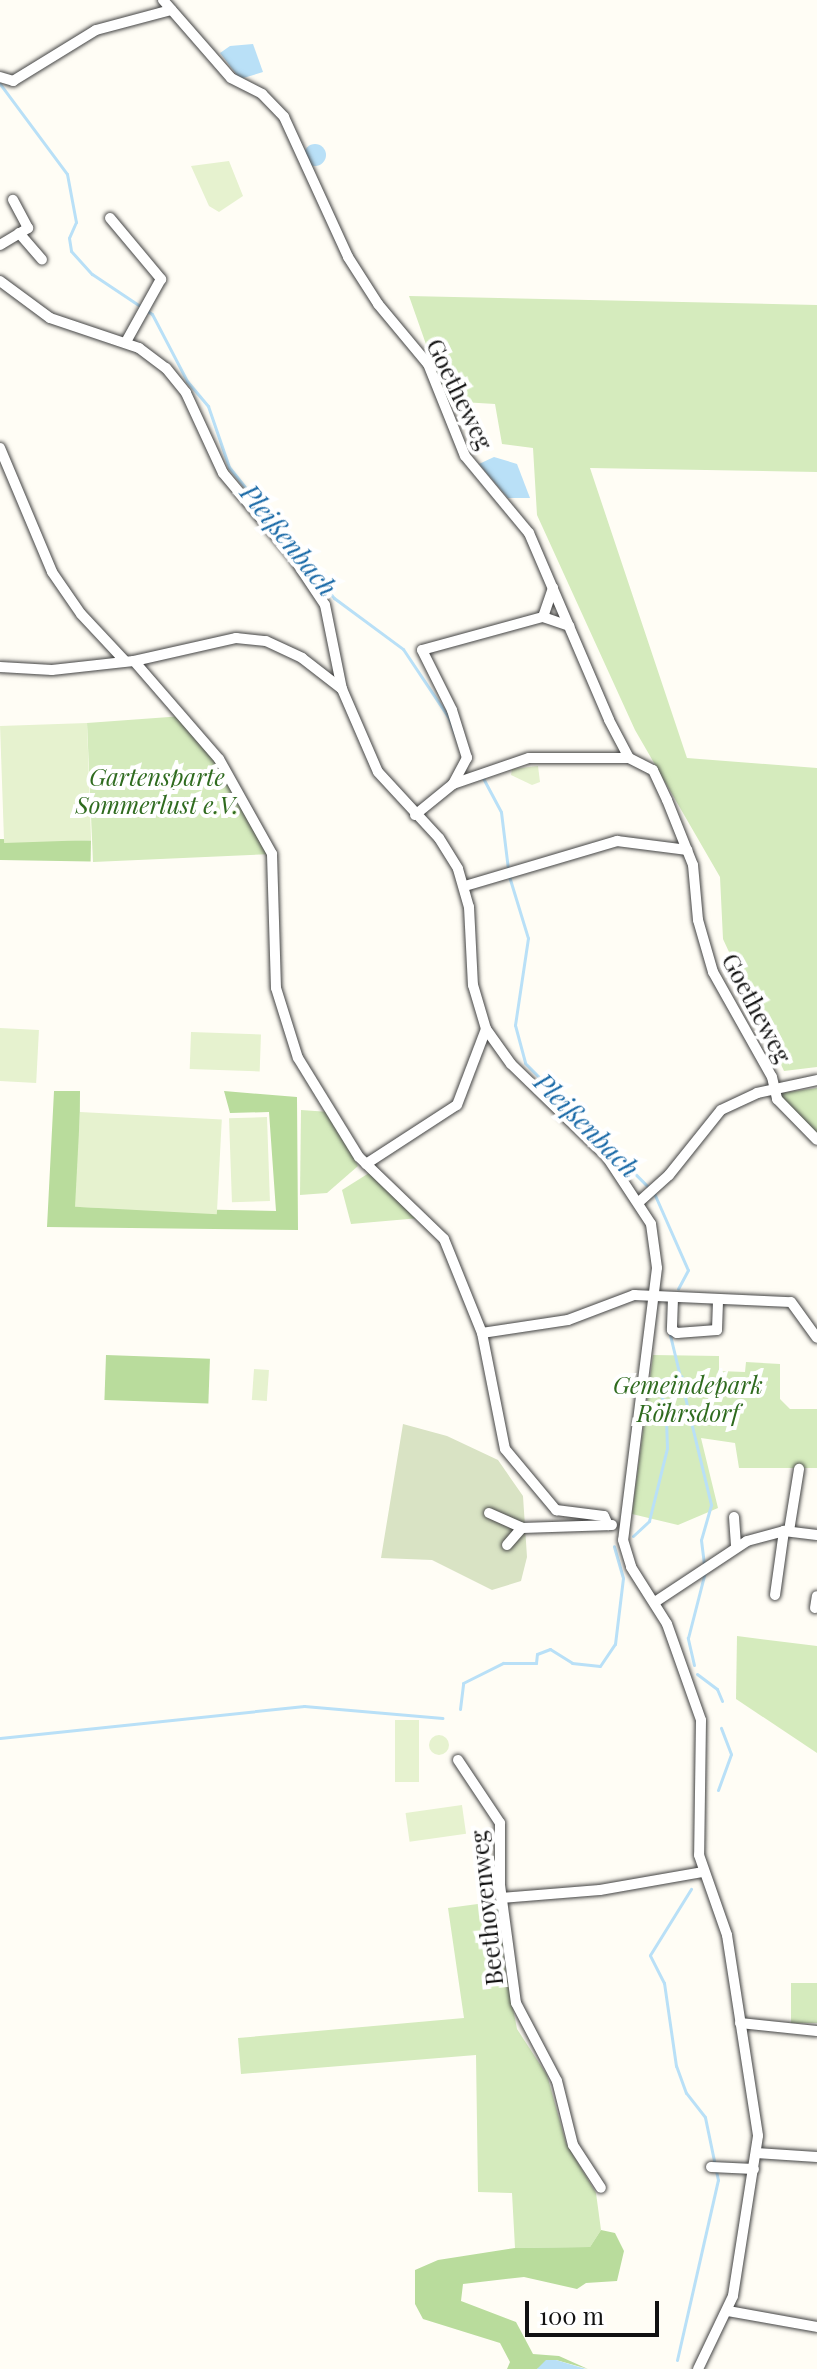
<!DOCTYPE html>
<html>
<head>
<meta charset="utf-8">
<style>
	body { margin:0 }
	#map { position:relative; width:817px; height:2369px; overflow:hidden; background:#fffdf5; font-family:"Playfair Display",serif }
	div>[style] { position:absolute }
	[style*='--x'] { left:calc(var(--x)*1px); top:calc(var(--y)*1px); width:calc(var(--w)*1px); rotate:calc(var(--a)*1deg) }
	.green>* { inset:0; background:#d5ebbd; transform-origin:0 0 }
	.forest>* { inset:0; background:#b9dc9c; transform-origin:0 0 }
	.cemetery>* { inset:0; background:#d9e3c4 }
	.pitch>* { inset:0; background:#e6f2cf; transform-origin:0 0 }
	.round { border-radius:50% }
	.water>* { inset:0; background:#b9e0f7 }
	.stream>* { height:3px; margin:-1.5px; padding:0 1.5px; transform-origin:1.5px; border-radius:1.5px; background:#b9e0f7 }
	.roads { filter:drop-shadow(0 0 2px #444) drop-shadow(0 0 2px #444) }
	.minor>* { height:10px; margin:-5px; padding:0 5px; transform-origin:5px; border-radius:5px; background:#fff }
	span { translate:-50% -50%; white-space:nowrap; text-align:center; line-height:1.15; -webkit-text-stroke:8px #fff; paint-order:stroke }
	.street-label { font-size:24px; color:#111 }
	.park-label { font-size:24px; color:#2f6b1f; font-style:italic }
	.water-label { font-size:26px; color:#1768a6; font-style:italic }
	.scale { position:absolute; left:525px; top:2301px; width:134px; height:36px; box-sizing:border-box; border:4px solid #111; border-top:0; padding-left:10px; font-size:24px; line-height:28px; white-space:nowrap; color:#111; -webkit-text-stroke:6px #fff; paint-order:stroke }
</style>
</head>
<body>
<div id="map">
	<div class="green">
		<div style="clip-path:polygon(409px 296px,817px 305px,817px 472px,590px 468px,687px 758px,817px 768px,817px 1067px,784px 1071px,723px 939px,720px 877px,635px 730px,537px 515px,533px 448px,502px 444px,495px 404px,446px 401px)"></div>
		<div style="clip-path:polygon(183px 716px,219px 759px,272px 854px,93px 862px,87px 723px)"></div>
		<div style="clip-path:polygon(817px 1088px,817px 1134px,786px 1106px,781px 1093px)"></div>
		<div style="clip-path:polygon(301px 1110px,329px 1112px,358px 1166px,327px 1193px,300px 1195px)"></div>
		<div style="clip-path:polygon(369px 1173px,420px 1218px,351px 1224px,342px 1190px)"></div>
		<div style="clip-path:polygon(653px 1355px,719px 1356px,719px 1371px,745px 1372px,746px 1362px,780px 1364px,780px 1399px,790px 1409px,817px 1409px,817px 1468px,739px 1468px,735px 1443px,701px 1438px,718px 1508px,678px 1525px,632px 1514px)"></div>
		<div style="clip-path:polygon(737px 1636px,817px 1646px,817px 1753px,736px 1699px)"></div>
		<div style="clip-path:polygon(500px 1901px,504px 1962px,517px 2029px,547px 2075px,566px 2143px,596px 2193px,601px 2230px,590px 2247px,515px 2248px,512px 2193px,478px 2192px,476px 2055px,241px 2074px,238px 2038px,464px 2018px,448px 1908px)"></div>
		<div style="left:791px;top:1983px;width:26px;height:40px"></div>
	</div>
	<div class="forest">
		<div style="left:0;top:839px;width:91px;height:21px;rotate:1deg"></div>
		<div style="clip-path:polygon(54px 1091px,80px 1091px,79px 1207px,276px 1211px,269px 1112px,230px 1113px,224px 1091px,297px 1097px,298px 1230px,47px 1227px)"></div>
		<div style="left:106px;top:1355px;width:104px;height:45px;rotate:2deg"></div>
		<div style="clip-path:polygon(601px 2230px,615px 2233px,624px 2251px,617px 2281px,586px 2283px,577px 2289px,524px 2277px,463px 2284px,461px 2301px,516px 2322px,533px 2354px,559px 2356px,588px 2369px,556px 2360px,537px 2369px,507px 2369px,510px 2362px,500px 2343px,423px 2319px,415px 2304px,415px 2270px,438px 2260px,515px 2248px,590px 2247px)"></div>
	</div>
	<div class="cemetery">
		<div style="clip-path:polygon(403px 1424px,447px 1436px,498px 1460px,523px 1496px,527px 1557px,521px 1581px,492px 1590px,432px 1560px,381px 1558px)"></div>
	</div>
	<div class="pitch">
		<div style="clip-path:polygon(229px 161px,243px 196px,219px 212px,209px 206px,191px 166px)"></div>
		<div style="left:87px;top:723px;width:117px;height:87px;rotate:88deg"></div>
		<div style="clip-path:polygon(538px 766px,540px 782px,532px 785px,511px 775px,512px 769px)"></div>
		<div style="left:0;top:1028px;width:39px;height:53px;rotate:3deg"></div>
		<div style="left:191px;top:1032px;width:70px;height:37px;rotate:2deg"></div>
		<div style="left:80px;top:1112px;width:142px;height:95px;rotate:3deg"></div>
		<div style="left:267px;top:1117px;width:84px;height:38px;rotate:88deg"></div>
		<div style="left:254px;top:1369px;width:15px;height:31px;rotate:4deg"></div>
		<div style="left:395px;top:1720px;width:24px;height:62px"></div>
		<div class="round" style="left:429px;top:1735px;width:20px;height:20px"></div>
		<div style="left:462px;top:1805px;width:29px;height:57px;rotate:82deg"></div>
	</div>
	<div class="water">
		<div style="clip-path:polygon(253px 44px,263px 72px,240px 79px,220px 53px,230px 46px)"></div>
		<div class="round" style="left:304px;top:144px;width:22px;height:22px"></div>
		<div style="clip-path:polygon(494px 457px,517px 464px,530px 498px,508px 498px,479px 464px)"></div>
		<div style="clip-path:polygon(546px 2360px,556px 2360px,586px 2369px,537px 2369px)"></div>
	</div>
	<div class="stream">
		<div style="--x:0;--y:84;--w:112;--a:53.3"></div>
		<div style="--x:67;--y:174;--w:49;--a:79.4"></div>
		<div style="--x:76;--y:222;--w:17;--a:114"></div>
		<div style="--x:69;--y:238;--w:13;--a:81"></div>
		<div style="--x:71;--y:251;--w:31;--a:48"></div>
		<div style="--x:92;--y:274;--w:72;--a:33.7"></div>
		<div style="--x:152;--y:314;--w:76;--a:62.4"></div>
		<div style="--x:187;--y:381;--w:33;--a:50"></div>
		<div style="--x:208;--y:406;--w:65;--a:71"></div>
		<div style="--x:229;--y:467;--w:168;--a:51.3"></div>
		<div style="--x:334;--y:598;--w:86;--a:36.5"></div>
		<div style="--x:403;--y:649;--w:83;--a:56.3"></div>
		<div style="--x:449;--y:718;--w:43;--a:69.4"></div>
		<div style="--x:483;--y:778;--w:38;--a:62"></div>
		<div style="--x:501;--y:812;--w:57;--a:83"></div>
		<div style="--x:509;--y:876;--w:65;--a:73"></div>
		<div style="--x:528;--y:938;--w:88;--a:98.5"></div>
		<div style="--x:515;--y:1025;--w:39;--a:75"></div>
		<div style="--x:525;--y:1063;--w:175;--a:45.2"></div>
		<div style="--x:654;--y:1193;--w:84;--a:66.2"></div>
		<div style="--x:688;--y:1270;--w:21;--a:118"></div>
		<div style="--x:670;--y:1335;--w:175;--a:76.4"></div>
		<div style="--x:711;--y:1505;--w:36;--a:106"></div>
		<div style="--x:701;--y:1540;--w:25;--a:83"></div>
		<div style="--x:666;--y:1407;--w:28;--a:-113"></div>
		<div style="--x:655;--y:1381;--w:27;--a:-10"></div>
		<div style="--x:633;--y:1536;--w:22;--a:-43"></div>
		<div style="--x:649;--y:1521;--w:75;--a:-76.1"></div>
		<div style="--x:667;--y:1448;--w:28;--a:-92"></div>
		<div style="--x:694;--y:1665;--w:28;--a:-103"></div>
		<div style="--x:688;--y:1638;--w:68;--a:-75.6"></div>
		<div style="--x:697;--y:1674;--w:25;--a:37"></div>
		<div style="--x:717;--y:1689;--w:13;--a:67"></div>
		<div style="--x:460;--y:1709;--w:26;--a:-83"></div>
		<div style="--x:463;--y:1683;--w:45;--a:-26.6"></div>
		<div style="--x:503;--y:1663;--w:33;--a:0"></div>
		<div style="--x:536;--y:1663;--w:9;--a:-84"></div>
		<div style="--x:537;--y:1654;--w:14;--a:-21"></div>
		<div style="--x:550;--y:1649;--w:26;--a:32"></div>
		<div style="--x:572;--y:1663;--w:28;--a:6"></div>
		<div style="--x:600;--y:1666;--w:27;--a:-56"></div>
		<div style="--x:615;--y:1644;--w:66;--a:-83.1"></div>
		<div style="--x:623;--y:1578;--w:33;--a:-106"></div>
		<div style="--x:0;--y:1738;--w:306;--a:-6"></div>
		<div style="--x:304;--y:1706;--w:139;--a:5"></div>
		<div style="--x:718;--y:1790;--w:38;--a:-70"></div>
		<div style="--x:731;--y:1754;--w:28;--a:-111"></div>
		<div style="--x:677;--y:2360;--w:185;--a:-77.2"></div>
		<div style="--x:718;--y:2180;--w:64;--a:-101.7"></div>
		<div style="--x:705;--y:2117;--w:31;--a:-128"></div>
		<div style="--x:686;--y:2093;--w:29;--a:-110"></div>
		<div style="--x:676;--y:2066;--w:84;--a:-98.2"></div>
		<div style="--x:664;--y:1983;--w:31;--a:-117"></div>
		<div style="--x:650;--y:1955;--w:78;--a:-58.2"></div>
	</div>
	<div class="roads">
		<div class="minor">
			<div style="--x:163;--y:0;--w:103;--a:48.9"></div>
			<div style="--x:231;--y:78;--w:35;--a:27"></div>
			<div style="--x:262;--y:94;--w:32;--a:46"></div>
			<div style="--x:284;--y:117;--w:154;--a:65.4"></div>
			<div style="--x:348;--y:257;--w:56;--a:57.4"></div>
			<div style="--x:378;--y:304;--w:78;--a:50.2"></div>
			<div style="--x:428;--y:364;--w:99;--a:68.1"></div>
			<div style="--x:465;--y:456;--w:100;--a:50.3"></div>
			<div style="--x:529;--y:533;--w:203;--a:66.8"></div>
			<div style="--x:609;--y:720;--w:43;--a:62.2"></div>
			<div style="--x:629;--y:758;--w:27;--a:27"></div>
			<div style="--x:653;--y:770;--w:33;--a:65"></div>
			<div style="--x:667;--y:800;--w:70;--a:68.2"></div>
			<div style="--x:693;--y:865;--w:55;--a:84.8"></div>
			<div style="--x:698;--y:920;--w:54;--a:73.9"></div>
			<div style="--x:713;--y:972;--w:120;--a:60.7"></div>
			<div style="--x:772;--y:1077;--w:23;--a:77"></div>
			<div style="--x:777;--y:1099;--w:57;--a:45.7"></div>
			<div style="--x:0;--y:77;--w:14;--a:17"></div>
			<div style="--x:13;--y:81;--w:97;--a:-31.6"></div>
			<div style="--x:96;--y:30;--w:78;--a:-14.9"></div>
			<div style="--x:110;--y:218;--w:80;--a:50.1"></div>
			<div style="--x:161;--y:279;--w:72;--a:119.1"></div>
			<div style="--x:19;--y:233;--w:35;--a:49"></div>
			<div style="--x:0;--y:245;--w:33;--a:-31"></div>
			<div style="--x:28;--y:228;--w:32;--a:-118"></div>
			<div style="--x:0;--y:281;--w:62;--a:36.5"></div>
			<div style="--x:50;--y:318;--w:94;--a:18.6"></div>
			<div style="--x:139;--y:348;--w:34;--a:37"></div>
			<div style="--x:166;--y:368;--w:32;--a:51"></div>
			<div style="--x:186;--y:393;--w:88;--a:65.2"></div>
			<div style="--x:223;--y:473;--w:106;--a:50"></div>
			<div style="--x:291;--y:554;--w:61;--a:56.3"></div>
			<div style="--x:325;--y:605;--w:86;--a:78.6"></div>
			<div style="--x:342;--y:689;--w:90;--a:66.6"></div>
			<div style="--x:378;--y:772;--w:90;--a:47.3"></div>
			<div style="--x:439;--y:838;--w:36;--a:58"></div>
			<div style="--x:458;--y:869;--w:40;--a:74"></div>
			<div style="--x:469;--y:907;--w:78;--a:87.1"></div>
			<div style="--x:473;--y:985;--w:46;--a:73.5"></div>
			<div style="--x:486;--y:1029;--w:43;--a:54.5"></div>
			<div style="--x:511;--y:1064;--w:134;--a:44.1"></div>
			<div style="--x:607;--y:1157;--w:80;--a:56.7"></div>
			<div style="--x:651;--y:1224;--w:44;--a:82.2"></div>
			<div style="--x:657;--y:1268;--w:274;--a:97.1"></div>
			<div style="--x:623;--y:1540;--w:28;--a:73"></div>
			<div style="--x:631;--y:1567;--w:67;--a:57.7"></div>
			<div style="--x:667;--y:1624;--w:102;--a:70.5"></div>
			<div style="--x:701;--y:1720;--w:135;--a:90.8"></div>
			<div style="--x:699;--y:1855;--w:85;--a:70.7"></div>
			<div style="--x:727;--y:1935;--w:203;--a:81.2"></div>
			<div style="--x:758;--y:2136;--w:162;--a:98.9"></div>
			<div style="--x:733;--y:2296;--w:81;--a:115.6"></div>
			<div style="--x:0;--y:448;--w:134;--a:67.2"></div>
			<div style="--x:52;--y:572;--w:51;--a:55.4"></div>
			<div style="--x:81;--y:614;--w:64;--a:46.9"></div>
			<div style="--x:543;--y:617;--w:28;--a:19"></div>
			<div style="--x:134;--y:661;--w:130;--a:49.1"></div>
			<div style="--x:219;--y:759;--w:109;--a:60.8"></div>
			<div style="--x:272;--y:854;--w:134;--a:88.3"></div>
			<div style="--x:276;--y:988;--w:73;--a:72.6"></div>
			<div style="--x:298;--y:1058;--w:116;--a:58.4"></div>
			<div style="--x:359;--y:1157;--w:118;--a:44"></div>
			<div style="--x:444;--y:1239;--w:101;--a:68"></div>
			<div style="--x:482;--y:1333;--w:118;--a:78.8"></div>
			<div style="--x:505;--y:1449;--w:80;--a:50.1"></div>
			<div style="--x:556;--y:1510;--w:48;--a:7.1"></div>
			<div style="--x:604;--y:1516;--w:10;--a:66"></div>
			<div style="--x:0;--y:667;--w:52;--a:3.3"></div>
			<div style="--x:52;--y:670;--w:82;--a:-6.3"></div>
			<div style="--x:134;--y:661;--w:105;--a:-12.7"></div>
			<div style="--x:236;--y:638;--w:30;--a:6"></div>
			<div style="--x:266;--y:641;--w:40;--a:25"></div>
			<div style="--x:302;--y:658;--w:51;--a:37.8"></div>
			<div style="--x:453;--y:784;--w:80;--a:-18.9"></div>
			<div style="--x:529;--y:758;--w:100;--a:0"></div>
			<div style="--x:415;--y:815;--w:49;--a:-39.2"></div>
			<div style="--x:453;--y:784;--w:30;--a:-62"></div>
			<div style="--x:467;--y:758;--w:50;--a:-107.4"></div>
			<div style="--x:452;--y:710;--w:67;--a:-116.6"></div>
			<div style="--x:422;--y:650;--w:125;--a:-15.3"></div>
			<div style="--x:543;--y:617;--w:31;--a:-71"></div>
			<div style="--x:465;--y:886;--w:159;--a:-16.5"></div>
			<div style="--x:617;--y:841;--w:71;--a:7.3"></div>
			<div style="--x:366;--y:1164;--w:108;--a:-33"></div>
			<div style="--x:457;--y:1105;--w:81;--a:-69.1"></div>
			<div style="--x:639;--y:1202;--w:40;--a:-42"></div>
			<div style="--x:669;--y:1175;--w:83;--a:-51.3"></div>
			<div style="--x:721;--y:1110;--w:40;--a:-25"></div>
			<div style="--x:757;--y:1093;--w:61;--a:-12.2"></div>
			<div style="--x:673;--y:1298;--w:32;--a:92"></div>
			<div style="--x:672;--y:1330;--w:6;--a:31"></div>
			<div style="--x:677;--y:1333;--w:40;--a:-4.3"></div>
			<div style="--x:717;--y:1330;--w:31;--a:-88"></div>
			<div style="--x:482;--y:1333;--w:87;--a:-8.6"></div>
			<div style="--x:568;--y:1320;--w:71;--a:-20.7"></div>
			<div style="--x:634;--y:1295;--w:157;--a:2.6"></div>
			<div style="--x:791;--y:1302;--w:44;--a:54.2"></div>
			<div style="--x:489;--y:1513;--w:36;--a:24"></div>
			<div style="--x:522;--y:1528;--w:90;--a:-1.9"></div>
			<div style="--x:734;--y:1517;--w:30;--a:86"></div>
			<div style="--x:789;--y:1531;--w:63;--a:-80.8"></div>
			<div style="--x:507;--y:1545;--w:23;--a:-49"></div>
			<div style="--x:775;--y:1595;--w:65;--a:-82"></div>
			<div style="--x:655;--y:1602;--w:110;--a:-33.5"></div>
			<div style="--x:747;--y:1541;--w:38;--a:-15"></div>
			<div style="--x:784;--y:1531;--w:33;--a:7"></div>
			<div style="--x:815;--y:1608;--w:12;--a:-81"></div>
			<div style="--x:458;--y:1760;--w:76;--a:56.3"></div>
			<div style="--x:500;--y:1823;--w:62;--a:90"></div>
			<div style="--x:500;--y:1885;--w:119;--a:82.3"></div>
			<div style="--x:516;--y:2003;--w:88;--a:62.3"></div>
			<div style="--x:557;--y:2081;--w:66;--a:76"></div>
			<div style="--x:573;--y:2145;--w:51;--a:56.9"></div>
			<div style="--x:501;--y:1898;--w:99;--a:-4.6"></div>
			<div style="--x:600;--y:1890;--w:105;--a:-9.9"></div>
			<div style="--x:740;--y:2023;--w:77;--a:5.9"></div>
			<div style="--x:756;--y:2153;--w:61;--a:3.8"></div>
			<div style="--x:711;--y:2167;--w:43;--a:2.7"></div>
			<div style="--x:728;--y:2311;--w:90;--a:10.2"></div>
		</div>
	</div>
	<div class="street-label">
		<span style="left:460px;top:394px;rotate:64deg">Goetheweg</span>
		<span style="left:757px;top:1008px;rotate:62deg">Goetheweg</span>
		<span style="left:486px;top:1908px;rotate:-96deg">Beethovenweg</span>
	</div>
	<div class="park-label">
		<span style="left:157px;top:791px">Gartensparte<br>Sommerlust e.V.</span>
		<span style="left:688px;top:1399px">Gemeindepark<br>Röhrsdorf</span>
	</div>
	<div class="water-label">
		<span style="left:289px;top:540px;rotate:51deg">Pleißenbach</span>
		<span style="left:587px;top:1125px;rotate:45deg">Pleißenbach</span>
	</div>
	<div class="scale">100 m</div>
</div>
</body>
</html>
